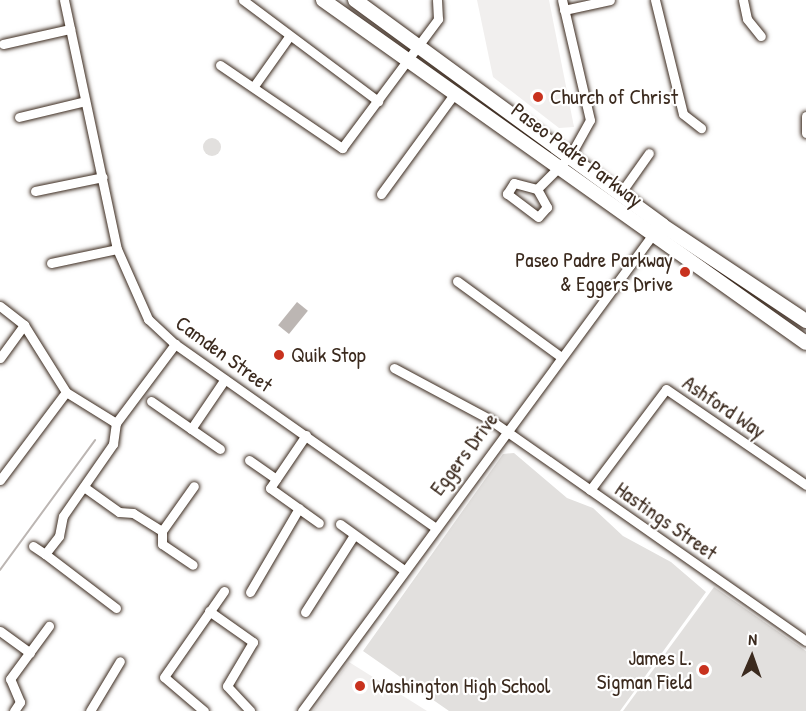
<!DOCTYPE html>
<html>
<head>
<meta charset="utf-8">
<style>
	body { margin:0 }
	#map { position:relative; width:806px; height:711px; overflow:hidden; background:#fff; font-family:"Patrick Hand",sans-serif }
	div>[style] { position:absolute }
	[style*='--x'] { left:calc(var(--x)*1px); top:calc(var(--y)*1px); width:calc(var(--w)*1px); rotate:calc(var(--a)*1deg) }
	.built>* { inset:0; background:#f1efee }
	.green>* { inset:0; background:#e2e0de }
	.round { border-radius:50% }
	.water>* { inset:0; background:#bcb6b3; transform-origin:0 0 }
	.stream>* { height:2px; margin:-1px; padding:0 1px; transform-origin:1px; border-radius:1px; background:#bcb6b3 }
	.roads { filter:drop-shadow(0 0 2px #3b2a1e) drop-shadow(0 0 2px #3b2a1e) }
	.street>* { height:9px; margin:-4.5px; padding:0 4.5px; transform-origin:4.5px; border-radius:4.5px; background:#fff }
	.secondary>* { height:14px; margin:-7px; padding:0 7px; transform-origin:7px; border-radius:7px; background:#fff }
	.dots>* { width:16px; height:16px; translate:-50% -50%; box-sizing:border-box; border:3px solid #fff; border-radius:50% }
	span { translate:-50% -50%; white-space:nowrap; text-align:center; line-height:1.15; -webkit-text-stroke:4.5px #fff; paint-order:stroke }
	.poi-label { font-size:21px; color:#3b2a1e }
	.left { translate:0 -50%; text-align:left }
	.right { translate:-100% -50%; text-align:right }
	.street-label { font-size:21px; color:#3b2a1e }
	.north { position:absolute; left:722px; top:627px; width:60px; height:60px; -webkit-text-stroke:4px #fff; paint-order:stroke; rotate:2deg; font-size:16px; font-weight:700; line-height:24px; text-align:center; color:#3b2a1e }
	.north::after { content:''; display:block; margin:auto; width:21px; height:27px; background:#3b2a1e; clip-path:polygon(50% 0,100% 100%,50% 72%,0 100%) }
</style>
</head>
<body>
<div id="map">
	<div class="built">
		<div style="clip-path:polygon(477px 0,549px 0,574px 127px,559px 128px,493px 77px)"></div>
		<div style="clip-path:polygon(349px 662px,427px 711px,313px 711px)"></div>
	</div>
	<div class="green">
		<div class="round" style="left:203px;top:138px;width:18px;height:18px"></div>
		<div style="clip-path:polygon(514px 453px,567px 498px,593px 508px,623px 536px,671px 562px,706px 592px,620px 711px,449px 711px,363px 651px,503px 454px)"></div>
		<div style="clip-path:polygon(714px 587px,806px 651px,806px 711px,623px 711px)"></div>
	</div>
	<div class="water">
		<div style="left:297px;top:302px;width:14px;height:30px;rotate:39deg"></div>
	</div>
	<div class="stream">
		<div style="--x:0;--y:570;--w:161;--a:-53.8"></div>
	</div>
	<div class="roads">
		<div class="street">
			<div style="--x:64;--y:0;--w:255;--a:78"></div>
			<div style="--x:117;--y:249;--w:77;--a:66.1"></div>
			<div style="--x:148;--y:319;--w:37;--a:43"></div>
			<div style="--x:175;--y:344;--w:316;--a:35.2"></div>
			<div style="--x:243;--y:0;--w:169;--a:36.8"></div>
			<div style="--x:655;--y:0;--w:117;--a:76.2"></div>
			<div style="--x:683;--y:114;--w:23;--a:38"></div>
			<div style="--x:743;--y:0;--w:19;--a:78"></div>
			<div style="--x:747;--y:19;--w:22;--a:51"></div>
			<div style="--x:564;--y:10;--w:47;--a:-12.3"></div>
			<div style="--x:3;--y:44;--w:69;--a:-12.6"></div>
			<div style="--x:220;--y:65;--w:148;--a:34.2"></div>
			<div style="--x:342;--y:148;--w:161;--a:-53.3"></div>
			<div style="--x:438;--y:19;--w:19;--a:-93"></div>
			<div style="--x:254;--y:86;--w:59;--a:-54.7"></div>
			<div style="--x:806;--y:116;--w:17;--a:90"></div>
			<div style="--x:19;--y:117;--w:68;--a:-13.6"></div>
			<div style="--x:537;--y:189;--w:21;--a:61"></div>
			<div style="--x:547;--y:207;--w:13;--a:132"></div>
			<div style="--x:538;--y:217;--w:39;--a:-143"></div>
			<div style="--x:507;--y:194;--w:13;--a:-58"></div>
			<div style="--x:514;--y:183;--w:24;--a:15"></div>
			<div style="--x:537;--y:189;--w:47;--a:-45"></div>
			<div style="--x:570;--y:156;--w:41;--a:-60.9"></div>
			<div style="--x:590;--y:120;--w:123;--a:-103.1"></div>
			<div style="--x:35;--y:191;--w:69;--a:-11.6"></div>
			<div style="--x:381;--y:194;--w:125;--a:-53.8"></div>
			<div style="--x:620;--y:194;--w:50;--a:-54.7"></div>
			<div style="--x:51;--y:263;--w:67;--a:-12"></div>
			<div style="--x:457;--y:281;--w:127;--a:36.1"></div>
			<div style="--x:0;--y:306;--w:31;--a:38"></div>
			<div style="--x:24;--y:325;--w:79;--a:57.9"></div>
			<div style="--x:66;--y:392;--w:59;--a:31.8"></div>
			<div style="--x:0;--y:358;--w:41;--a:-54"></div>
			<div style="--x:394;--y:368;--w:108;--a:28.2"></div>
			<div style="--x:489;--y:419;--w:387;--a:35"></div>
			<div style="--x:151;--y:401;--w:84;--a:34.8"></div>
			<div style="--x:191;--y:429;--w:60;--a:-55.8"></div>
			<div style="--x:306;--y:435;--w:64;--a:124.2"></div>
			<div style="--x:270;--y:488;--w:60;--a:35.5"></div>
			<div style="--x:249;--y:460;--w:33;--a:35"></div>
			<div style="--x:0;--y:480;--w:110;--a:-53.1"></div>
			<div style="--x:84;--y:487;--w:43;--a:35.5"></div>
			<div style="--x:119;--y:512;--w:14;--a:4"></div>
			<div style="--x:133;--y:513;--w:34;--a:32"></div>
			<div style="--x:162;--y:531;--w:13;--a:90"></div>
			<div style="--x:162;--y:544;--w:37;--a:34"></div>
			<div style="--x:590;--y:490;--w:126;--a:-53"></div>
			<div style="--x:666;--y:389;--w:170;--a:34.4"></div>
			<div style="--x:340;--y:524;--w:79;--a:35.7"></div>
			<div style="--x:162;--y:531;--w:55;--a:-54.6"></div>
			<div style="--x:33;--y:546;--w:14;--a:34"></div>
			<div style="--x:250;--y:592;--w:97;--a:-59.7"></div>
			<div style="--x:116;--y:608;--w:89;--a:-142.7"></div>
			<div style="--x:45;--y:554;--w:23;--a:-52"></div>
			<div style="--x:59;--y:536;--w:20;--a:-79"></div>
			<div style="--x:63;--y:516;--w:88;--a:-55.2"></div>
			<div style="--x:113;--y:444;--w:21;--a:-82"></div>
			<div style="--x:116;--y:423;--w:99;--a:-53.2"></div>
			<div style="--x:209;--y:611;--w:54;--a:35.2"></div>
			<div style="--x:253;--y:642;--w:51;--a:120.6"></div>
			<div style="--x:227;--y:686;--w:34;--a:47"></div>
			<div style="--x:305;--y:612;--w:91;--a:-57.5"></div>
			<div style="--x:0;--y:631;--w:37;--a:36"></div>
			<div style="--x:14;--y:711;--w:11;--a:-56"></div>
			<div style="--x:20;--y:702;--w:25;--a:-113"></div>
			<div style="--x:10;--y:679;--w:66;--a:-53.7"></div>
			<div style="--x:90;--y:711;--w:58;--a:-59"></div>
			<div style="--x:204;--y:711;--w:52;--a:-139.6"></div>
			<div style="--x:164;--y:677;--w:105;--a:-55.1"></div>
			<div style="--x:302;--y:711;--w:597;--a:-53.65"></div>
		</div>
		<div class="secondary">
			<div style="--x:323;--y:0;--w:592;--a:35.38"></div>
			<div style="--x:355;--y:0;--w:381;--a:36.2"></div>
			<div style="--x:662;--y:225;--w:173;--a:33.7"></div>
		</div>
	</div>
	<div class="dots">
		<div style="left:538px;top:97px;background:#c8321e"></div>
		<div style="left:685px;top:272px;background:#c8321e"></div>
		<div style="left:279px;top:355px;background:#c8321e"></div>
		<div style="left:704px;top:670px;background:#c8321e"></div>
		<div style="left:360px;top:686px;background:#c8321e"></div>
	</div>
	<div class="poi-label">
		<span class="left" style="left:550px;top:97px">Church of Christ</span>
		<span class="right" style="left:673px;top:272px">Paseo Padre Parkway<br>&amp; Eggers Drive</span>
		<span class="left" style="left:291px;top:355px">Quik Stop</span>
		<span class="right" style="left:692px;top:670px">James L.<br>Sigman Field</span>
		<span class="left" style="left:372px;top:686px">Washington High School</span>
	</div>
	<div class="street-label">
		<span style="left:577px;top:155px;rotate:37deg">Paseo Padre Parkway</span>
		<span style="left:224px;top:354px;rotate:36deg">Camden Street</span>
		<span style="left:724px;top:407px;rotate:34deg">Ashford Way</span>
		<span style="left:464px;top:454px;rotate:-53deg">Eggers Drive</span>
		<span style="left:666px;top:521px;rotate:35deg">Hastings Street</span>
	</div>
	<div class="north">N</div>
</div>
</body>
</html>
